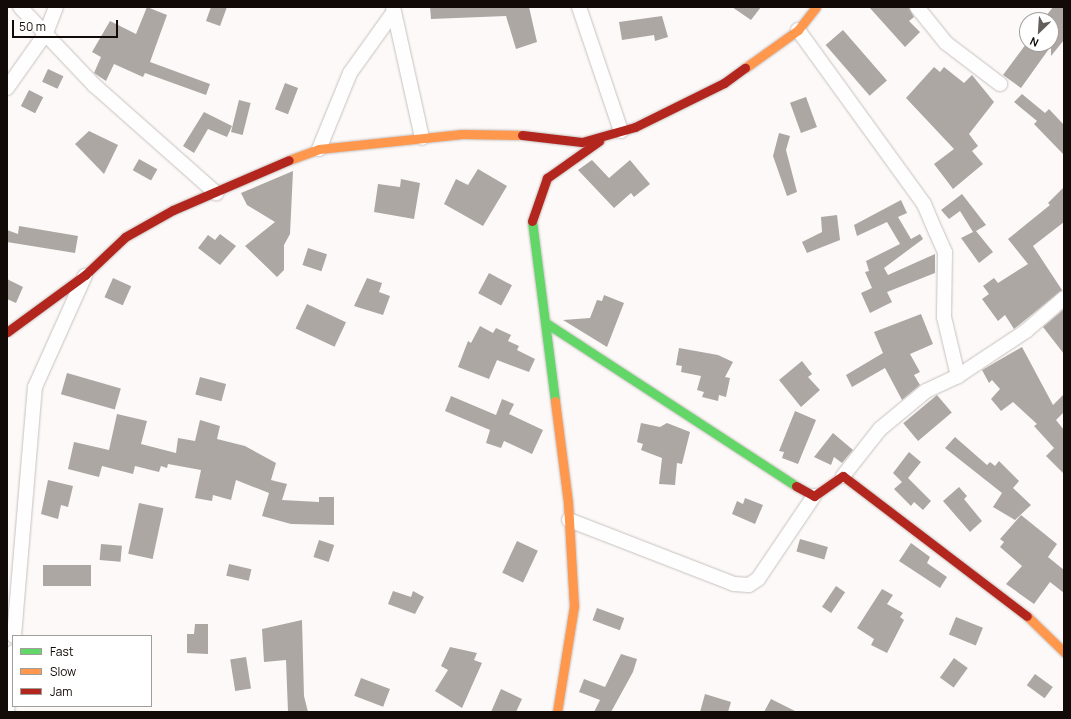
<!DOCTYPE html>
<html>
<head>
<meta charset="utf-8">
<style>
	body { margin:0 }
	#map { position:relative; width:1071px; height:719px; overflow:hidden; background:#fcf9f8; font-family:Manrope,sans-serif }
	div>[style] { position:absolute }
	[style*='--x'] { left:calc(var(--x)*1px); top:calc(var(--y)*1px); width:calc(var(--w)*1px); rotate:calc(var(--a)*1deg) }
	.building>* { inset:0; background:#aca7a3; transform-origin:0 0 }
	.roads { filter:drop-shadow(0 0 1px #c8c1bf) drop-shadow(0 0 1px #c8c1bf) }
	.street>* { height:14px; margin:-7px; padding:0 7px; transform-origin:7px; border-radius:7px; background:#fffefe }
	.fast>* { height:9px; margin:-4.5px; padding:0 4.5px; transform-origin:4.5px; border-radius:4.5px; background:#63d668 }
	.slow>* { height:9px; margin:-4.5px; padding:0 4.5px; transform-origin:4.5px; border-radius:4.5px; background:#ff974d }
	.jam>* { height:9px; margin:-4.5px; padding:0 4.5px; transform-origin:4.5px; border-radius:4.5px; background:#b3261e }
	span { translate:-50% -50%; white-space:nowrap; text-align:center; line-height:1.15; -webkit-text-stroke:3.5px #fff; paint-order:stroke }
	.frame { position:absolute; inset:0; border:8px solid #120a06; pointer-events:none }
	.legend { position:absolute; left:12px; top:635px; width:140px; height:72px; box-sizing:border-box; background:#fff; border:1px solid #a09d9b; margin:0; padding:5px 7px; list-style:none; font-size:12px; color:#120a06 }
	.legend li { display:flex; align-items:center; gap:8px; height:20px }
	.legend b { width:20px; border:1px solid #a09d9b }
	.north { position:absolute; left:1019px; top:12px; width:40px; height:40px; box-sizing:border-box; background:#fff; border:1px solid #a09d9b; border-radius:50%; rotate:205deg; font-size:11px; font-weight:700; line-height:16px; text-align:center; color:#120a06 }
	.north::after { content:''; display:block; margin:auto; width:14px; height:18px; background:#645e5b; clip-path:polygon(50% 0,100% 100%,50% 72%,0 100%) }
	.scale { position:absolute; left:12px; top:20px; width:106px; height:18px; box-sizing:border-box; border:2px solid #120a06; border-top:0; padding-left:5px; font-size:12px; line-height:14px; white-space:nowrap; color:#120a06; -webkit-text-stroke:3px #fff; paint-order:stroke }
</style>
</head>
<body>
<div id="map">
	<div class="building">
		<div style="clip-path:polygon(147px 7px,167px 15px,150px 62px,210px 84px,206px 95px,145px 73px,143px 77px,114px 64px,106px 81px,94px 73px,101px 57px,92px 52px,110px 21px,136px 34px)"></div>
		<div style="clip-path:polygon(211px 7px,227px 7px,220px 26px,206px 21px)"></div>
		<div style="clip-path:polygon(430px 7px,529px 7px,537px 42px,516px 49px,506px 16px,431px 19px)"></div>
		<div style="clip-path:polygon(732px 7px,761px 7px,751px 20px)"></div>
		<div style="clip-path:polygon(869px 7px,909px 7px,914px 17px,909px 21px,920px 32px,905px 47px)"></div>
		<div style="clip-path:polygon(1053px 7px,1064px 7px,1064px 40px,1051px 56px,1051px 46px,1021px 88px,1003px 75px,1026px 44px,1051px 44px,1051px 20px,1043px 20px)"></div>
		<div style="clip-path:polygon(662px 16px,668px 37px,655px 41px,654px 35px,622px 40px,619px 22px)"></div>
		<div style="left:843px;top:30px;width:67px;height:23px;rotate:49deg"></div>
		<div style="clip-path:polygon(934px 67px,940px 72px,944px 67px,964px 83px,972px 75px,994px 102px,969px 134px,978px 146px,972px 151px,983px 164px,953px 189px,934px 164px,954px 149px,906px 98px)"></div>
		<div style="left:48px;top:69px;width:17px;height:14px;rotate:25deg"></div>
		<div style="left:285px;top:83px;width:14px;height:28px;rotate:21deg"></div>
		<div style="left:29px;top:90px;width:16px;height:18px;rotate:27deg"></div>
		<div style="clip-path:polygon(1022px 94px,1045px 113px,1049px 109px,1064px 125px,1064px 155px,1034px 124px,1037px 121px,1014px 102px)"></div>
		<div style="left:806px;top:97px;width:32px;height:17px;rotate:70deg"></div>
		<div style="left:239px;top:100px;width:12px;height:33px;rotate:14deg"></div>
		<div style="clip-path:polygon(204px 112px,232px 126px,227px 137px,208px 129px,194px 153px,183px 146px)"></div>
		<div style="clip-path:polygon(89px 131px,118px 145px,104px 174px,75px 144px)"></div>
		<div style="clip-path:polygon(779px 133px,790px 136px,786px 150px,797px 192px,787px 196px,773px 156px)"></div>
		<div style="left:139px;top:159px;width:21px;height:13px;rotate:29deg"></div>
		<div style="clip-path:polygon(592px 160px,609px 178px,630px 160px,650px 184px,634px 197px,631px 193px,614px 208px,578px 170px)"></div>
		<div style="clip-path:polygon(478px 169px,507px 186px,483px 226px,444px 204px,456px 179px,468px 185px)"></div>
		<div style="clip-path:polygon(293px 171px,290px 234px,284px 245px,284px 270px,277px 277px,245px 246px,275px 222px,247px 205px,241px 193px)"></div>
		<div style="clip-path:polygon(401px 179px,420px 183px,414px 219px,374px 212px,378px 184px,400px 187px)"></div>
		<div style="clip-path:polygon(1064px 187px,1064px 222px,1033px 246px,1062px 290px,1014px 329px,1005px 315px,998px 321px,982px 299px,989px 294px,983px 286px,994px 278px,998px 283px,1028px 264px,1008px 239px,1050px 205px,1048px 203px)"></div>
		<div style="clip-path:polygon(962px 194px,986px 225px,976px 231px,993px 252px,979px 263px,961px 238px,973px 232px,960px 211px,949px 219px,941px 210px)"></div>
		<div style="clip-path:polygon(901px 200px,907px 213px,898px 217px,911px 239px,920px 234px,923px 239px,884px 268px,888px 275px,935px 254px,935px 273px,887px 292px,892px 302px,870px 313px,861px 293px,872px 288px,865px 272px,869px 271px,866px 261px,900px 244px,887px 222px,857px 236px,854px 225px)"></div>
		<div style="clip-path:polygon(837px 215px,840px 240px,807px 253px,802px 242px,822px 232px,821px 217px)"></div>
		<div style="clip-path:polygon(19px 226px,78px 236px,75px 253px,7px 242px,7px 230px,18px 234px)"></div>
		<div style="clip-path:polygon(220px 234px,236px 246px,220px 265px,198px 248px,208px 235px,215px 240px)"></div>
		<div style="left:308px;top:248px;width:20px;height:18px;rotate:18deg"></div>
		<div style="left:489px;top:273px;width:26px;height:23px;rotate:28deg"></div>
		<div style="left:113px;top:278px;width:20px;height:21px;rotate:24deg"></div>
		<div style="clip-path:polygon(367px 278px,382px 283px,379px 292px,390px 296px,383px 315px,354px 306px)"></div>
		<div style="clip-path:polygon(7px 279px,23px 287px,16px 303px,7px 299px)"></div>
		<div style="clip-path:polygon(604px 295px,624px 303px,607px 347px,563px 320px,590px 318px,597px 300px,602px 301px)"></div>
		<div style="left:307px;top:304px;width:43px;height:27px;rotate:25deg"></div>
		<div style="clip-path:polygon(1064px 309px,1064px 354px,1043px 327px)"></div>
		<div style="clip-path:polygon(921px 314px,933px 344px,910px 354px,920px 372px,914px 375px,920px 385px,902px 400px,885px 368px,852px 387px,846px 375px,883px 353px,874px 332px)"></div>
		<div style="clip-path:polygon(480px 326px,493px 333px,496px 328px,511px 335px,508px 341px,519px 346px,517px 350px,535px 359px,529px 372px,497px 360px,489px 379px,458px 367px,468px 341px,471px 343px)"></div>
		<div style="clip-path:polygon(1022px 347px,1053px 405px,1064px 394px,1064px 412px,1056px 420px,1064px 430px,1064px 474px,1046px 456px,1054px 448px,1034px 426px,1037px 424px,1013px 402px,1001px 411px,991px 399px,1000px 389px,992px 380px,989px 383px,982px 370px)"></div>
		<div style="clip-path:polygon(679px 348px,718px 355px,733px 362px,725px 377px,730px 378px,726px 397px,719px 395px,718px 401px,702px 397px,704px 392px,697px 390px,701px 376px,681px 372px,682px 366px,676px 365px)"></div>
		<div style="clip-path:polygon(802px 361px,812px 374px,808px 377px,820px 390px,801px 407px,779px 380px)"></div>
		<div style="left:67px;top:373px;width:56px;height:22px;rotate:16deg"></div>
		<div style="left:200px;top:377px;width:27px;height:18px;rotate:15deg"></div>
		<div style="left:937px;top:395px;width:23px;height:44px;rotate:50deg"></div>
		<div style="clip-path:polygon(451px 396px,496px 415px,502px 399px,514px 404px,509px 414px,543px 430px,532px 454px,504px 441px,501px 448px,486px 443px,490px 430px,445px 411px)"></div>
		<div style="clip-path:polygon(795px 411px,816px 420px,798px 464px,782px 458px,784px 452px,779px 451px)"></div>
		<div style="clip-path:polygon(117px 414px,147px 421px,141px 444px,176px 453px,178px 438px,195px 441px,200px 420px,220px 426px,217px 439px,245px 446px,276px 463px,271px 480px,287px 484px,282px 500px,319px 502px,319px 497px,334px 497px,334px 525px,291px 524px,262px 516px,269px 493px,236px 480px,231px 500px,213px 495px,212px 501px,195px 498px,201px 470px,168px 464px,167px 468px,161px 466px,159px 472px,135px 466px,133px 474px,102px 466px,99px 477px,68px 469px,74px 442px,109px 450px)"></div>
		<div style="clip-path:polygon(641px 423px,660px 427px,667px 423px,690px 432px,682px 464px,677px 463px,675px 485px,659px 484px,662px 458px,641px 450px,643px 444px,637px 442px)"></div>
		<div style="clip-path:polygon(833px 433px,853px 450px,842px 463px,834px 457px,831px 465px,814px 457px)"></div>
		<div style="clip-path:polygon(955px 437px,987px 465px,990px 462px,995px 466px,999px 461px,1019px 481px,1013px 488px,1031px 505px,1015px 520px,993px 507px,1002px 493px,945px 448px)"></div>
		<div style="clip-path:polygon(909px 452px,921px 462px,908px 478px,931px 501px,923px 510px,914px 502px,911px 506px,894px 489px,902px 482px,893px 473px)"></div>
		<div style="clip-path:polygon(48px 480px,73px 486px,68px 507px,61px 505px,58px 519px,41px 514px)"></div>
		<div style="clip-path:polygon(959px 487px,967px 496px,964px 499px,982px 521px,970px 532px,943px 501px)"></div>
		<div style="clip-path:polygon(745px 498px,763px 505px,755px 524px,732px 514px,737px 501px,743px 504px)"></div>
		<div style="left:139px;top:503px;width:25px;height:52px;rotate:12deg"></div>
		<div style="clip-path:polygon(1021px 515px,1057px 544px,1048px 557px,1064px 570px,1064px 593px,1050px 582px,1034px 604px,1006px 584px,1022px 566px,1000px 547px,1004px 542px,1000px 539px)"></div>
		<div style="left:800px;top:539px;width:29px;height:13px;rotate:16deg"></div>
		<div style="left:319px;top:540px;width:16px;height:18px;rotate:18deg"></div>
		<div style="left:517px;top:541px;width:23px;height:35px;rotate:25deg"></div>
		<div style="clip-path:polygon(911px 543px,930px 557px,927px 563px,947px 577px,940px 588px,899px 561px)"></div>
		<div style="left:101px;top:544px;width:21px;height:16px;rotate:5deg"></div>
		<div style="left:229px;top:564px;width:23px;height:12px;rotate:13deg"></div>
		<div style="left:43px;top:565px;width:48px;height:21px"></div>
		<div style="left:836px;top:586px;width:11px;height:25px;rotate:34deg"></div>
		<div style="clip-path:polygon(882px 589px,893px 595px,887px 604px,903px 613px,900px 617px,904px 620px,887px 653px,871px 645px,874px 639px,857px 628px)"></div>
		<div style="clip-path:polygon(393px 591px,411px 597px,413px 591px,424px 597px,415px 614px,388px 604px)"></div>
		<div style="left:597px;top:608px;width:29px;height:13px;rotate:20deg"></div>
		<div style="left:956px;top:617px;width:29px;height:19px;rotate:22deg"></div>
		<div style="clip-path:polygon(302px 620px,304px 696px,308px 712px,288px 712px,286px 660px,264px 662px,262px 629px)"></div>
		<div style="clip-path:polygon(195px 624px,208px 624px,208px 654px,187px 653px,187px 634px,194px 634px)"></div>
		<div style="clip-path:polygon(450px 647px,477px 653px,474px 660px,482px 663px,462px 708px,435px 691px,448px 670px,441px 666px)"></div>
		<div style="clip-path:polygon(621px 654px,637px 659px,633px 672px,611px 712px,594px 712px,600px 700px,579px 692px,584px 679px,605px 687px)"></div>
		<div style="left:246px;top:657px;width:32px;height:16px;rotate:81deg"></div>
		<div style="left:954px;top:658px;width:17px;height:24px;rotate:36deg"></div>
		<div style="left:1035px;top:674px;width:22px;height:14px;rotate:36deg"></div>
		<div style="left:361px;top:678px;width:31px;height:19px;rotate:21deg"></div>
		<div style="clip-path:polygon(501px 689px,522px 699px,516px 712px,491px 712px)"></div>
		<div style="clip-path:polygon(705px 694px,731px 702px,728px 712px,700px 712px)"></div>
		<div style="clip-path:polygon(771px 699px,797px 712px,764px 712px)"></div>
	</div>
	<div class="roads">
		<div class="street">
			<div style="--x:20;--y:7;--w:109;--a:46.5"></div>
			<div style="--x:95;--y:86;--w:162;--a:41.5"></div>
			<div style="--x:393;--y:7;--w:134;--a:77.5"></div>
			<div style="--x:579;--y:7;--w:131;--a:71.3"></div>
			<div style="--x:917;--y:7;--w:46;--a:51.1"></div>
			<div style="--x:946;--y:43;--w:68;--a:37.2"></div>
			<div style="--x:798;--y:30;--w:215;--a:54.1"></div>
			<div style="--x:924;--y:204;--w:30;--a:67"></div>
			<div style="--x:936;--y:232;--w:22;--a:66"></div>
			<div style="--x:945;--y:252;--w:65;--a:90.9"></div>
			<div style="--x:944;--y:317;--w:61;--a:76.7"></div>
			<div style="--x:7;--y:88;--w:67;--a:-54.7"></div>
			<div style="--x:46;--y:33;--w:28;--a:-69"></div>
			<div style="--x:319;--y:149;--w:82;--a:-67.8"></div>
			<div style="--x:350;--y:73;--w:74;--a:-54.4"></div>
			<div style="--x:843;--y:476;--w:60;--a:-51.8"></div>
			<div style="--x:880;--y:429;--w:60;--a:-39.6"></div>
			<div style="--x:926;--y:391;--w:35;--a:-25"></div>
			<div style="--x:958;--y:376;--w:82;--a:-33.5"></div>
			<div style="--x:1026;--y:331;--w:50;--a:-41"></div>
			<div style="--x:569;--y:520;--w:177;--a:21.2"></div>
			<div style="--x:734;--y:584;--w:15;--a:4"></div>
			<div style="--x:749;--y:585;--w:11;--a:-34"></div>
			<div style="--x:758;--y:579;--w:100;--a:-56"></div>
			<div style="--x:14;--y:636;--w:250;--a:-85.2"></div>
			<div style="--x:35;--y:387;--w:122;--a:-65.8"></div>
			<div style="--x:7;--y:712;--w:60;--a:-84.3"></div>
		</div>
		<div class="fast">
			<div style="--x:532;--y:221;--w:181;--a:82.7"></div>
			<div style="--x:546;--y:323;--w:298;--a:33.1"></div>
		</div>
		<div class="slow">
			<div style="--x:745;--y:68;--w:65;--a:-35.6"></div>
			<div style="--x:798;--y:30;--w:29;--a:-52"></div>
			<div style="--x:289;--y:160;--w:32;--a:-20"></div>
			<div style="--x:319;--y:149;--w:144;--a:-6"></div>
			<div style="--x:462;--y:134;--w:60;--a:1"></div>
			<div style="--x:555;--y:401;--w:103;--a:82.7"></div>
			<div style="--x:568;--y:503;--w:103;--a:86.7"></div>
			<div style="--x:574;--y:606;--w:107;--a:99.1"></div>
			<div style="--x:1027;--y:616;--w:52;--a:44.2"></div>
		</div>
		<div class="jam">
			<div style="--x:522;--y:135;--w:60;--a:6.7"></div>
			<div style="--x:582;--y:142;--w:55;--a:-15.8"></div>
			<div style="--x:635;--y:127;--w:99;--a:-26.3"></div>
			<div style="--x:724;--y:83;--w:26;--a:-36"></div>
			<div style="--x:532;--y:221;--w:46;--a:-70.8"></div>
			<div style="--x:547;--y:178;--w:64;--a:-35.4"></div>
			<div style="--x:7;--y:332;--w:97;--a:-36.2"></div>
			<div style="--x:85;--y:275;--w:55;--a:-43.5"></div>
			<div style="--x:125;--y:237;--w:55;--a:-29.4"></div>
			<div style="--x:173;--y:210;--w:126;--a:-23.3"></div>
			<div style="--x:796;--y:486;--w:21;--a:29"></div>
			<div style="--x:814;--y:496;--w:35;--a:-35"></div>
			<div style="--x:843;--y:476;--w:231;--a:37.3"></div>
		</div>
	</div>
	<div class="frame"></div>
	<ul class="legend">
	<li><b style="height:5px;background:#63d668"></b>Fast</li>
	<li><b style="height:5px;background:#ff974d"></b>Slow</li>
	<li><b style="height:5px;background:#b3261e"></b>Jam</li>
	</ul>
	<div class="north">N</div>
	<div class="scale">50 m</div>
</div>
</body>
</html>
